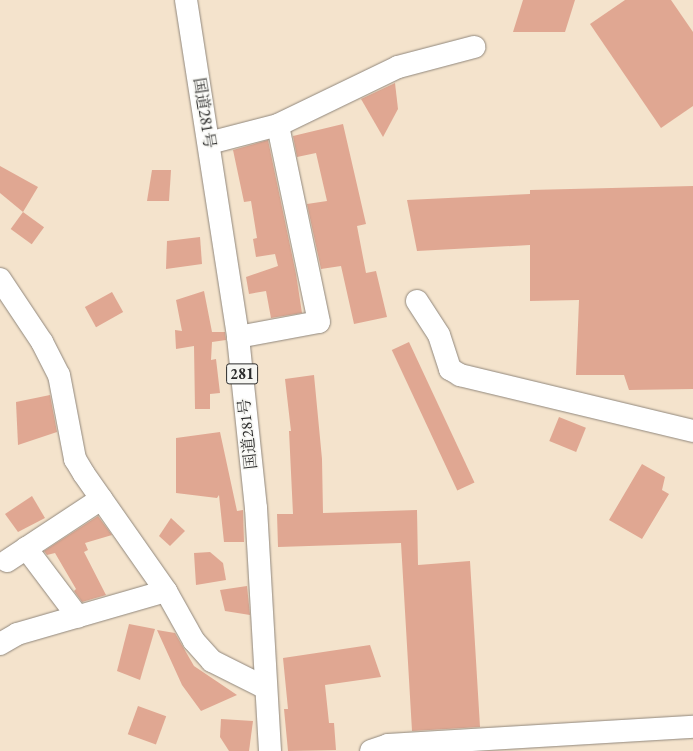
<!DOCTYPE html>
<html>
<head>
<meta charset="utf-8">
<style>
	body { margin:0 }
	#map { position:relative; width:693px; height:751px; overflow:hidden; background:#f4e3cc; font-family:"EB Garamond","Noto Serif JP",serif }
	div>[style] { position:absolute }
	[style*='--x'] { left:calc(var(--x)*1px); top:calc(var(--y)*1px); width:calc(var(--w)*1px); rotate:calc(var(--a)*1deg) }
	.building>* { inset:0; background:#e0a792; transform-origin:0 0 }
	.roads { filter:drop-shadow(0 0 1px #90877c) drop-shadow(0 0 1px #90877c) }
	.minor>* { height:22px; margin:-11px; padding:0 11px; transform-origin:11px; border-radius:11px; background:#fff }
	.highway>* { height:22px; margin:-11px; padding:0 11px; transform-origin:11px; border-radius:11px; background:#fff }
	span { translate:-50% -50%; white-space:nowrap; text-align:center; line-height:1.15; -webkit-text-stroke:3px #f6f6f2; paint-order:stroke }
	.shield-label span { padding:1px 3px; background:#f6f6f2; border:1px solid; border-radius:3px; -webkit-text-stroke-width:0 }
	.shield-label { font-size:15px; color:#2b2b2b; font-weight:700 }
	.street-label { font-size:16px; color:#2b2b2b }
</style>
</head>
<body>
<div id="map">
	<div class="building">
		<div style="clip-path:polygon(523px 0,575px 0,565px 32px,513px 32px)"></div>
		<div style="clip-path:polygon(625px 0,671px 0,693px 32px,693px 106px,661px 128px,590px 24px)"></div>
		<div style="clip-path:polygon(395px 83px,398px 109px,383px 137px,361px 99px)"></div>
		<div style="clip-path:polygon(343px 124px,366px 224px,357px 226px,366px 273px,376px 271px,387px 317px,354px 324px,341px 266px,321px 269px,307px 204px,327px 201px,316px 153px,297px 157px,293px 136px)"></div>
		<div style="clip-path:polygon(268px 140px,296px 274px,302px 313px,271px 318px,266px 291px,249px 294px,246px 277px,278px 266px,275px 254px,256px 257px,253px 239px,257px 238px,251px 201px,244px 202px,233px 150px)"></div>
		<div style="clip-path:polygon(0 166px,38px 187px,23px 212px,0 193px)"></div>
		<div style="clip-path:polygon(152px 170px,171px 170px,169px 201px,147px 201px)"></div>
		<div style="clip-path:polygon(693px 186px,693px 389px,629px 390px,624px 375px,576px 375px,579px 300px,530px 301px,530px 245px,417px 251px,407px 200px,530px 194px,530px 190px)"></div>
		<div style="left:23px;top:212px;width:26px;height:21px;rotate:36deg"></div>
		<div style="clip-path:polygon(200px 237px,202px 264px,166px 269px,167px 241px)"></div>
		<div style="clip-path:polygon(204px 291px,212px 332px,225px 332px,226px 340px,212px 342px,211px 360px,216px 359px,220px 393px,210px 394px,210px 409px,195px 409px,194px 346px,176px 349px,175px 330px,182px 331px,176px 300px)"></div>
		<div style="left:112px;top:292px;width:23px;height:31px;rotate:61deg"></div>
		<div style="left:409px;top:342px;width:155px;height:19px;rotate:65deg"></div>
		<div style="clip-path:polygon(314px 375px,322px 459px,323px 513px,417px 510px,418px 565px,470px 561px,480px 727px,412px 731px,401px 543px,278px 547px,277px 514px,293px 514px,289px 431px,291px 431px,285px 379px)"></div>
		<div style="clip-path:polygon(50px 395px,57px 432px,18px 445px,16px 402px)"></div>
		<div style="left:559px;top:417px;width:29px;height:26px;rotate:22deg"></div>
		<div style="clip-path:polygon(220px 432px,237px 511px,243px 510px,244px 542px,224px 542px,219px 495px,217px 498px,176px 493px,176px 438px)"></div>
		<div style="clip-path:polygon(642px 464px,665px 477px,662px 490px,669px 494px,642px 539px,609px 520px)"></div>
		<div style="clip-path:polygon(32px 496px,45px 518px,18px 532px,5px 514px)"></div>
		<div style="clip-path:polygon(98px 516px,112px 535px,85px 543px,88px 550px,84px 552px,106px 595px,82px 602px,74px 591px,76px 589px,55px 553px,47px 555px,44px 551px)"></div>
		<div style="clip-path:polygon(171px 518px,185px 531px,170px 546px,159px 536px)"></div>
		<div style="clip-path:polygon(210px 552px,223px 563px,226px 580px,196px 585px,194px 553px)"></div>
		<div style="clip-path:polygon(247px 586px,250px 615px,225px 611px,220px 590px)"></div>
		<div style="clip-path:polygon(129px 624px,155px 629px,140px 680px,117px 671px)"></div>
		<div style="clip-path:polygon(157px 630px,175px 633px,194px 666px,237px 695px,201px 711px,182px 685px)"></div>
		<div style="clip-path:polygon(370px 645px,381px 677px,325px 685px,329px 723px,334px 723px,336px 750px,288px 751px,284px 709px,288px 709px,283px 658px)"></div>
		<div style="left:138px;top:706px;width:30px;height:30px;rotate:20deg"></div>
		<div style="clip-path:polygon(221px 719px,253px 721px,249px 751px,229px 751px,220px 737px)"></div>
	</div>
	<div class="roads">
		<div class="minor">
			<div style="--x:209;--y:143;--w:71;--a:-14.6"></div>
			<div style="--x:278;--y:125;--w:133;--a:-25.8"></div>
			<div style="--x:398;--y:67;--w:79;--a:-14.7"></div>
			<div style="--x:0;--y:279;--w:76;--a:56.3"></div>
			<div style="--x:42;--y:342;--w:37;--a:63"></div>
			<div style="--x:59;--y:375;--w:86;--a:79.2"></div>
			<div style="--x:75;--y:459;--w:17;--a:59"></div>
			<div style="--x:84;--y:474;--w:143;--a:55"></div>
			<div style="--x:166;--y:591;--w:57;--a:60.8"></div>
			<div style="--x:194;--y:641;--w:27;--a:48"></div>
			<div style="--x:212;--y:661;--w:60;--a:26.6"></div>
			<div style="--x:417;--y:301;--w:40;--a:57.1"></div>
			<div style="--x:439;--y:335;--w:36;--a:72"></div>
			<div style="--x:450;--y:369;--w:12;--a:31"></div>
			<div style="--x:460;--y:375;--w:240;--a:13.5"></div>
			<div style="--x:238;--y:337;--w:82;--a:-10.5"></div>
			<div style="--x:319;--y:322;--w:201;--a:-101.8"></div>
			<div style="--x:26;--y:548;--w:86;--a:53"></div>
			<div style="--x:7;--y:561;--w:113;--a:-33.4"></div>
			<div style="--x:0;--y:644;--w:20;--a:-30"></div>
			<div style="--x:17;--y:634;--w:155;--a:-16.1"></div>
			<div style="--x:371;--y:751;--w:18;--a:-19"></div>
			<div style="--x:388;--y:745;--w:306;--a:-3.4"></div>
		</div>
		<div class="highway">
			<div style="--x:186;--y:0;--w:341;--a:81.2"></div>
			<div style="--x:238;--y:337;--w:172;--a:84"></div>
			<div style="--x:256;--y:508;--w:243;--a:86.7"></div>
		</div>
	</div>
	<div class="shield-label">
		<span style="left:242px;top:374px">281</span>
	</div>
	<div class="street-label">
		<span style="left:204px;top:113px;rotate:81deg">国道281号</span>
		<span style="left:248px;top:434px;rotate:-96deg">国道281号</span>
	</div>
</div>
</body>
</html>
